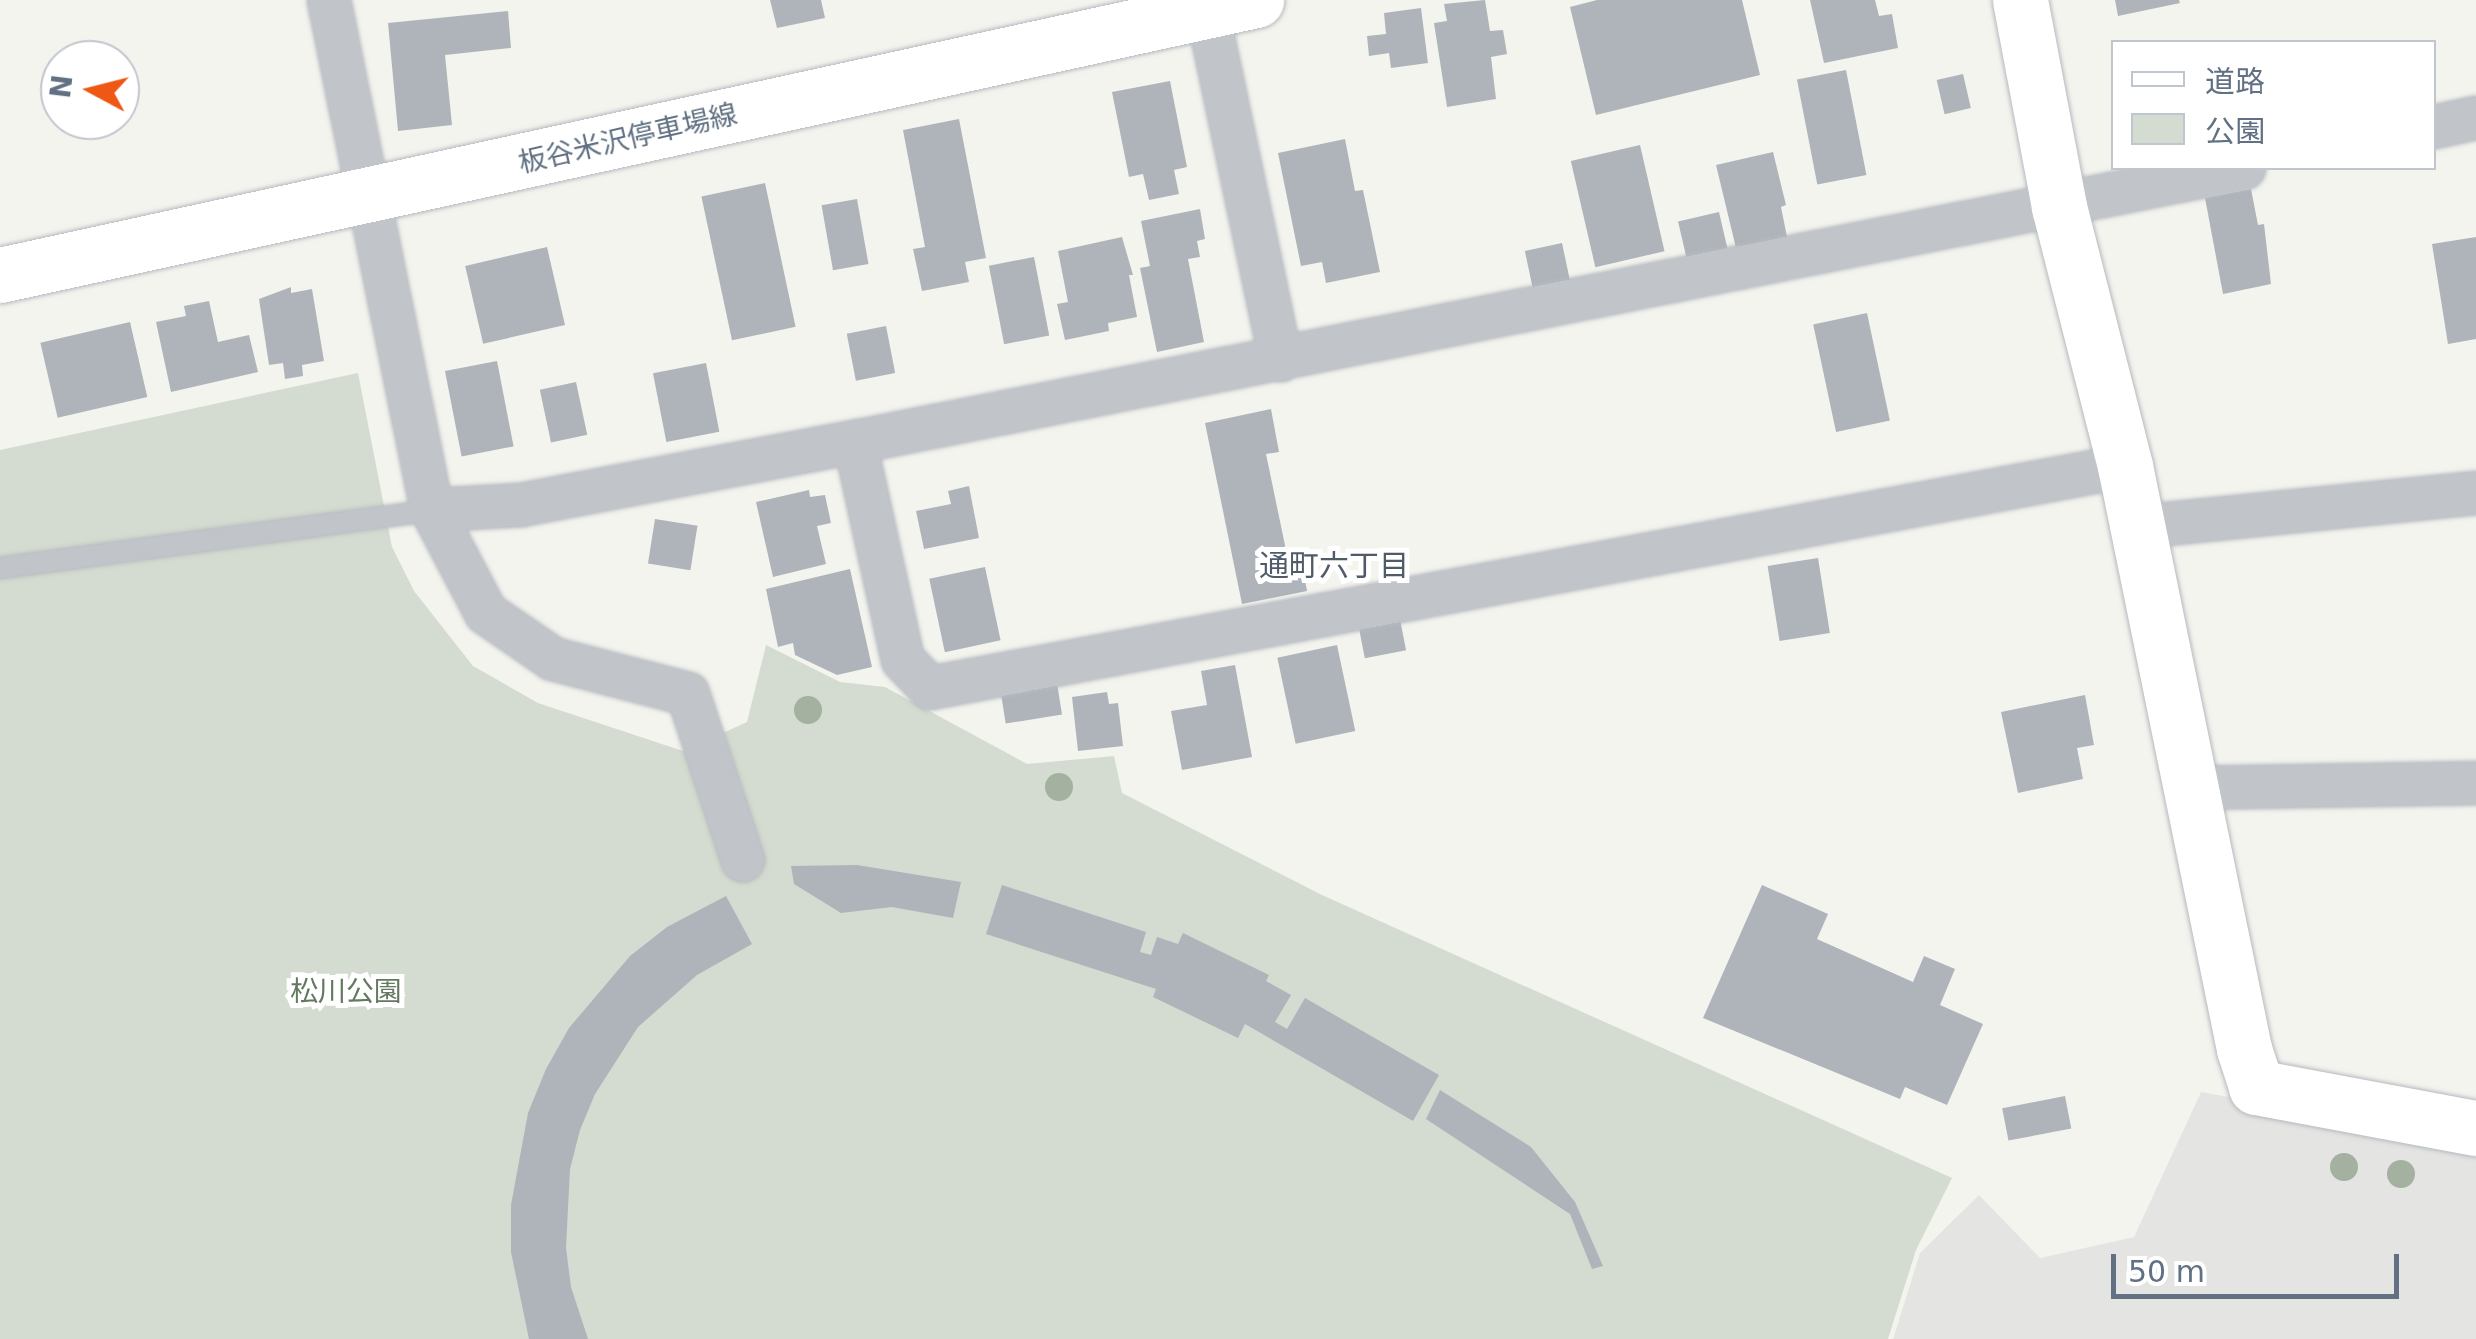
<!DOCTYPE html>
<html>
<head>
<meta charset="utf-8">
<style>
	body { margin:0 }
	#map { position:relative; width:2476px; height:1339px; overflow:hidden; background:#f4f4ef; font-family:"DejaVu Sans","Noto Sans JP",sans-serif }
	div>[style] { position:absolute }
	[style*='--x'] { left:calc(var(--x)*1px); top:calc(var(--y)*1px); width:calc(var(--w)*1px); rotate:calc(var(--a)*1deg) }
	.built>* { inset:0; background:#e4e5e3 }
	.green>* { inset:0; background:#d4dbd0 }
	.building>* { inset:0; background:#aeb4ba; transform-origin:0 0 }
	.roads { filter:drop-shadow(0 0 2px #b5babf) drop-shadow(0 0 2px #b5babf) }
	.lane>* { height:20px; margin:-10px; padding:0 10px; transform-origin:10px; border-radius:10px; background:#c1c4c8 }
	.street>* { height:42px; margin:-21px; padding:0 21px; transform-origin:21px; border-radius:21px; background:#c1c4c8 }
	.secondary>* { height:55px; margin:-27.5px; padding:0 27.5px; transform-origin:27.5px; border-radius:27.5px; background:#fff }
	.trees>* { width:28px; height:28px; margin:-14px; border-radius:50%; background:#a4b0a0 }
	span { translate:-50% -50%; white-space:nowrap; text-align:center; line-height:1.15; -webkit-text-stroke:10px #fff; paint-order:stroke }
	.street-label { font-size:28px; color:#617183 }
	.park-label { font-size:28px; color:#637960 }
	.neighbourhood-label { font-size:30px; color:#4f5b67 }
	.legend { position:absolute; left:2111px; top:40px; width:325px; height:130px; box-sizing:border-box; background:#fff; border:2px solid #c0c6cd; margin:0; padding:12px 18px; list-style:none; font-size:30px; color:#617183 }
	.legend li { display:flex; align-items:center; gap:20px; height:50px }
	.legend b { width:50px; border:2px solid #c0c6cd }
	.north { position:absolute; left:40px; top:40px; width:100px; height:100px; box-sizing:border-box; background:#fff; border:2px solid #c0c6cd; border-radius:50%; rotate:277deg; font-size:28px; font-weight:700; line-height:40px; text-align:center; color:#617183 }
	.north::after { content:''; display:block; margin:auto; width:35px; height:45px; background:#ef5714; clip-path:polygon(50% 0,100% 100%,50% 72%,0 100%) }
	.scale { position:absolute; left:2111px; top:1254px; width:288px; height:45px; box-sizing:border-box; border:5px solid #617183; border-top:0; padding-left:12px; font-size:30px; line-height:35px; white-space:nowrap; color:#617183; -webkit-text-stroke:8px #fff; paint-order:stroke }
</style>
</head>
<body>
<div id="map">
	<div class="built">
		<div style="clip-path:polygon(2201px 1092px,2476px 1142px,2476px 1339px,1893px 1339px,1920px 1253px,1979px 1195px,2040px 1258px,2134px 1237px)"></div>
	</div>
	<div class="green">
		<div style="clip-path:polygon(358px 373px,392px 547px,414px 591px,473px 666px,538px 703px,683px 751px,747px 722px,766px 645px,840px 682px,885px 687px,1027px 764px,1114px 756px,1122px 793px,1322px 895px,1952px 1178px,1916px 1250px,1888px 1339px,0 1339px,0 450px)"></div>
	</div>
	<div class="building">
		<div style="clip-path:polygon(770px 0,821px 0,825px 18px,777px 28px)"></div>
		<div style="clip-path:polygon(1485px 0,1490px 31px,1503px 30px,1507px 54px,1491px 57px,1496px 99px,1447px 107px,1434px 23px,1447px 21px,1444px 4px)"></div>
		<div style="clip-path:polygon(1597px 0,1742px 0,1760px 75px,1596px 115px,1570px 7px)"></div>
		<div style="clip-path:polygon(1810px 0,1875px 0,1879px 16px,1892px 14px,1898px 48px,1824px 63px)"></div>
		<div style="clip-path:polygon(2115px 0,2179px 0,2180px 3px,2118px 16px)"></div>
		<div style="clip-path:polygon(1421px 8px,1428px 63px,1391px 68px,1389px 53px,1369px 56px,1367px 36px,1386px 34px,1384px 13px)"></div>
		<div style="clip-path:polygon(508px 11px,511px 48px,445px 55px,452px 125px,398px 131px,388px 23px)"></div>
		<div style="left:1846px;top:70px;width:107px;height:50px;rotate:79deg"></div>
		<div style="left:1963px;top:74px;width:35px;height:27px;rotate:77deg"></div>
		<div style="clip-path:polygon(1170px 81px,1187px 167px,1174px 170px,1179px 194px,1149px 200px,1143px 174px,1129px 177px,1112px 92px)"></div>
		<div style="clip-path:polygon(959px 119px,986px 258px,965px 262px,969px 282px,922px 291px,913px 249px,925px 247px,903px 130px)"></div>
		<div style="clip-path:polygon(1345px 139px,1355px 191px,1363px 190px,1380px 272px,1326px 283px,1322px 262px,1301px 266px,1278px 153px)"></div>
		<div style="left:1640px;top:145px;width:109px;height:71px;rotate:77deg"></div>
		<div style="clip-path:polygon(1773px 152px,1786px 205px,1781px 207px,1787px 237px,1736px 248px,1716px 165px)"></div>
		<div style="left:765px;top:183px;width:147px;height:65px;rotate:78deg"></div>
		<div style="clip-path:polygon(2251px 189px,2258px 225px,2264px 224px,2271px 284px,2223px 294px,2205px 198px)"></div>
		<div style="left:857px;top:199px;width:66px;height:36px;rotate:80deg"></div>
		<div style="clip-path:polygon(1200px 209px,1205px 239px,1197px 241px,1200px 257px,1188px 259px,1204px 342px,1157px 352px,1140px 268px,1150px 266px,1141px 221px)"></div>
		<div style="left:1719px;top:212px;width:37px;height:42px;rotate:77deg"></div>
		<div style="clip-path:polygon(1122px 237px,1133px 275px,1129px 275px,1137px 317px,1108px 323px,1109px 331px,1065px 340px,1057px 304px,1068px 302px,1058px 251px)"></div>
		<div style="clip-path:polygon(2476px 237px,2476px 339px,2448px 344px,2432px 244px)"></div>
		<div style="left:1562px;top:243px;width:39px;height:38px;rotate:78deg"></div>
		<div style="left:547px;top:247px;width:80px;height:84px;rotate:77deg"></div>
		<div style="left:1034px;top:257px;width:80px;height:46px;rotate:79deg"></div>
		<div style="clip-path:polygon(291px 287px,291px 293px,312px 289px,324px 361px,302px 365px,303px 376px,285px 379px,283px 363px,269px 365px,259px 299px)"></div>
		<div style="clip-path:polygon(209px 301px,218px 342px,249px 335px,258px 372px,171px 392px,156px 322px,186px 316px,184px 306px)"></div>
		<div style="left:1867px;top:313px;width:110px;height:55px;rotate:78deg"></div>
		<div style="left:130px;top:322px;width:77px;height:92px;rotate:77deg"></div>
		<div style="left:886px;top:326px;width:48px;height:40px;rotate:79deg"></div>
		<div style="left:497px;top:361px;width:87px;height:53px;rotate:79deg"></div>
		<div style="left:706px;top:363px;width:70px;height:54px;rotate:79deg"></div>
		<div style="left:576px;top:382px;width:54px;height:37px;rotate:78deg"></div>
		<div style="clip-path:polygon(1271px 409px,1279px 452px,1266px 454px,1286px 550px,1299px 548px,1307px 591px,1242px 604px,1205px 423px)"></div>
		<div style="clip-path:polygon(969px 486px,979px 538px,924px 549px,916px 511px,951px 504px,948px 491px)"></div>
		<div style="clip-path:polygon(809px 490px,810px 497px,825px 495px,831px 523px,817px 526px,826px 564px,773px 577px,756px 502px)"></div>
		<div style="left:655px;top:519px;width:43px;height:45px;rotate:9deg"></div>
		<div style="left:1818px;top:558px;width:76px;height:51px;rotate:81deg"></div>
		<div style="left:985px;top:567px;width:75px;height:57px;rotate:78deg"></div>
		<div style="clip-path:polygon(850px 569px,872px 667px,837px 675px,795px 655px,793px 643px,778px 647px,766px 589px)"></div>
		<div style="left:1399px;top:614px;width:37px;height:42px;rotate:79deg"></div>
		<div style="left:1337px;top:645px;width:88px;height:61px;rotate:78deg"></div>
		<div style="clip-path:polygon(1235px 665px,1252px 757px,1182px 770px,1171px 711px,1207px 705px,1201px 671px)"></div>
		<div style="left:1057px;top:683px;width:32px;height:57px;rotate:81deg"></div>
		<div style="clip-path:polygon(1107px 692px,1109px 704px,1118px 703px,1123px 746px,1078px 751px,1072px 697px)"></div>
		<div style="clip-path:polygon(2085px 695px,2094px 745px,2077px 748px,2083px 779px,2018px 793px,2001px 712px)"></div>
		<div style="clip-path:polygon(857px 865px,961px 882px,953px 918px,892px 907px,841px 913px,794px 884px,791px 866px)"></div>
		<div style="clip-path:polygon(1002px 885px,1146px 932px,1140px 952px,1151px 955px,1157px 937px,1178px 944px,1183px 933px,1269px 975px,1266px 981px,1291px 995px,1275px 1022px,1287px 1029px,1305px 998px,1439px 1075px,1413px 1121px,1245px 1024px,1238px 1038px,1153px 997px,1156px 989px,986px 934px)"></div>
		<div style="clip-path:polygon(1762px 885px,1828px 914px,1817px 939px,1913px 982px,1924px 956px,1955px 969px,1940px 1005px,1983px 1024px,1947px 1105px,1905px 1087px,1900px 1099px,1703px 1018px)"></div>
		<div style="clip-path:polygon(726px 896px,752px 944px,697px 975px,638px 1027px,595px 1094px,580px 1130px,570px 1169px,566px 1248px,571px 1287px,588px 1339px,529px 1339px,511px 1252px,511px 1205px,528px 1113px,546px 1069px,569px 1028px,630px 956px,667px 927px)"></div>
		<div style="clip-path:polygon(1440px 1090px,1531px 1147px,1575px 1202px,1603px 1266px,1592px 1269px,1570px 1214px,1426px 1119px)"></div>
		<div style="left:2065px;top:1096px;width:33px;height:64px;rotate:79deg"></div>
	</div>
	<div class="roads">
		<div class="lane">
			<div style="--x:0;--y:568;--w:436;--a:-7.6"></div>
		</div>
		<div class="street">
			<div style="--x:329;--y:0;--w:520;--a:78.58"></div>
			<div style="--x:432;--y:510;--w:116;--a:62.3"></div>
			<div style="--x:486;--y:613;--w:81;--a:34.5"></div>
			<div style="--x:553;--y:659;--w:139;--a:14.5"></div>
			<div style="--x:688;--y:694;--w:175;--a:71.7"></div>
			<div style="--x:1205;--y:0;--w:368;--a:78.1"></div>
			<div style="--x:2434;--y:127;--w:43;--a:-12.1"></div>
			<div style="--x:855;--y:442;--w:223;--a:77.6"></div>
			<div style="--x:903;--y:660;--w:39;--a:46"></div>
			<div style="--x:930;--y:688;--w:1215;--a:-10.52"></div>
			<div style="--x:432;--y:510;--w:89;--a:-3.2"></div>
			<div style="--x:521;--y:505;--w:340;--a:-10.7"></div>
			<div style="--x:855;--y:442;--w:1416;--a:-11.16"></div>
			<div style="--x:2136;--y:527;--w:342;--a:-5.7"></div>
			<div style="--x:2194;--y:788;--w:282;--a:-1"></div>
		</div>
		<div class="secondary">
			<div style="--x:2020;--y:0;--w:211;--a:79.3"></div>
			<div style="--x:2059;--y:207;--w:267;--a:75.7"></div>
			<div style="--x:2125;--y:466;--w:595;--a:78.46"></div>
			<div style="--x:2244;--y:1049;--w:40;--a:72"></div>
			<div style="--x:2256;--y:1087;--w:224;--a:10.6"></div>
			<div style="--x:0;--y:275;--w:1286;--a:-12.35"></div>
		</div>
	</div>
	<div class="trees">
		<div style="left:808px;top:710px"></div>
		<div style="left:1059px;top:787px"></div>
		<div style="left:2344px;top:1167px"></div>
		<div style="left:2401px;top:1174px"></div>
	</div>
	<div class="street-label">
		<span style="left:628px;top:139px;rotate:-13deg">板谷米沢停車場線</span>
	</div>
	<div class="park-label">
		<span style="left:346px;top:992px">松川公園</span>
	</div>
	<div class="neighbourhood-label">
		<span style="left:1334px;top:566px">通町六丁目</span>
	</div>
	<ul class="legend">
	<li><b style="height:12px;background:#fff"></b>道路</li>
	<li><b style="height:28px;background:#d4dbd0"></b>公園</li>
	</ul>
	<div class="north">N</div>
	<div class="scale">50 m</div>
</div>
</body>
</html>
